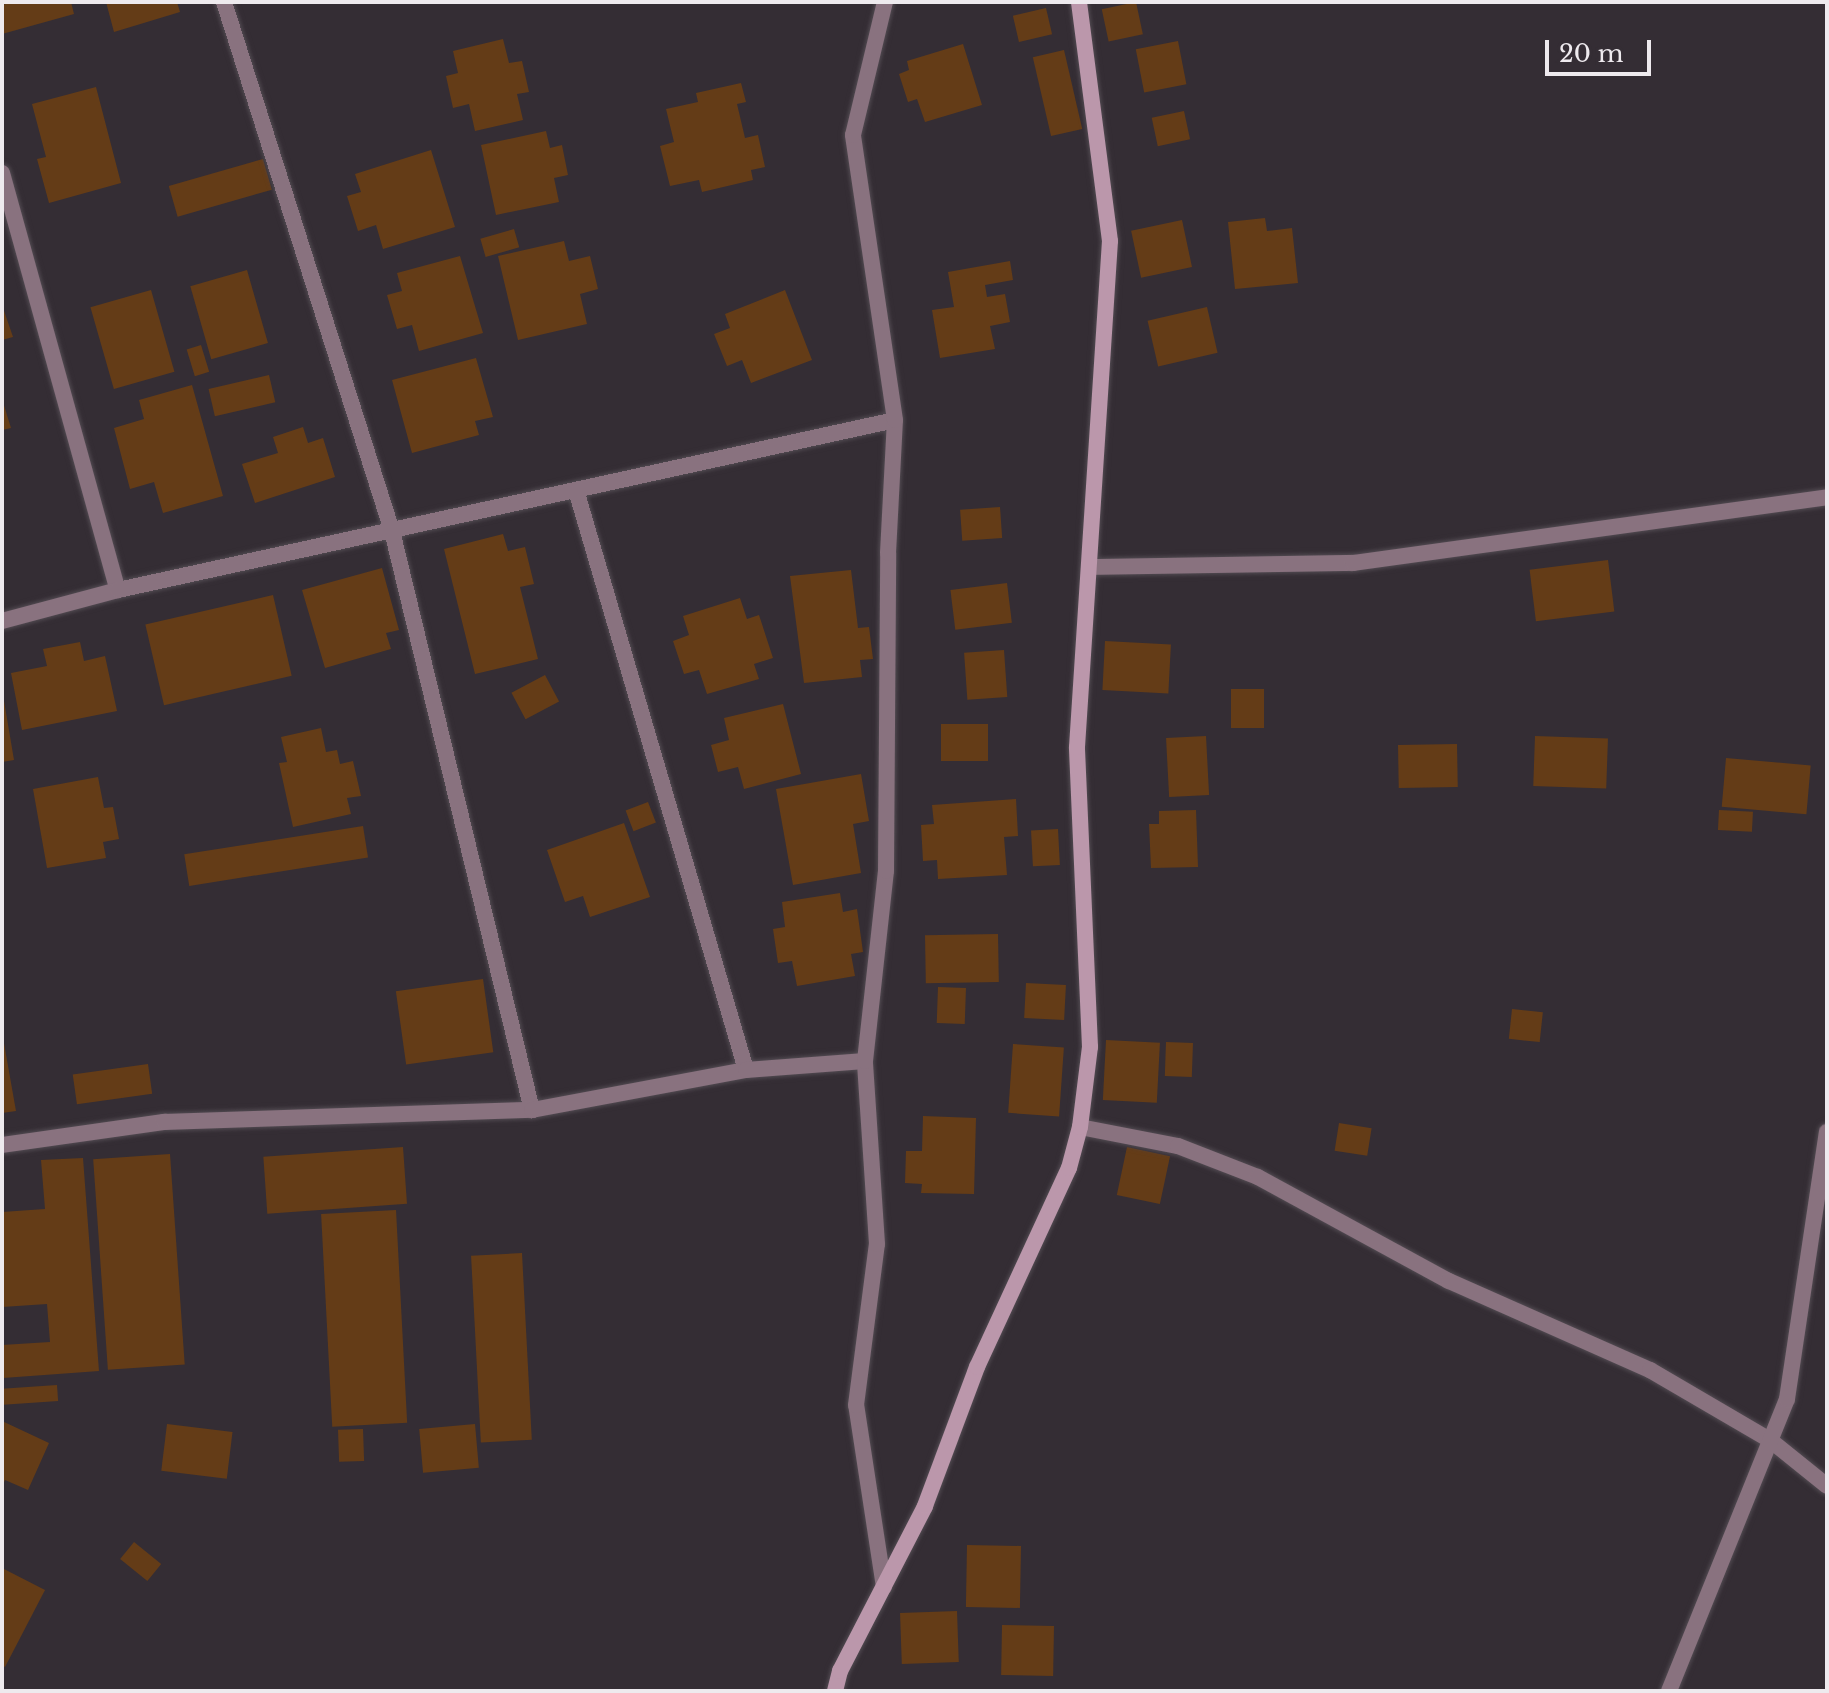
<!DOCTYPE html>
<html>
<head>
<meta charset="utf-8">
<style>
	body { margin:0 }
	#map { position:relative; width:1829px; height:1693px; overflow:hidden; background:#342d34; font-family:"Libre Baskerville",serif }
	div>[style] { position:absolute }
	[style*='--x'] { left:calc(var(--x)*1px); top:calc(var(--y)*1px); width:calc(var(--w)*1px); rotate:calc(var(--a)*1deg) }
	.building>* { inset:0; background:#643c17; transform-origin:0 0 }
	.roads { filter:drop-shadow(0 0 2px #524b52) drop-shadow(0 0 2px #524b52) }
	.street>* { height:16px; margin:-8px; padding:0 8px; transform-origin:8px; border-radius:8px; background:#89727f }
	.secondary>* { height:16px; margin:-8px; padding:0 8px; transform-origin:8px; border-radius:8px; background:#bb97ab }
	span { translate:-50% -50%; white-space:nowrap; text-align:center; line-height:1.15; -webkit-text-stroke:7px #342d34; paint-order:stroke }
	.frame { position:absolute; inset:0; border:4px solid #eeeaee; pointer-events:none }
	.scale { position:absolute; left:1545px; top:40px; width:106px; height:36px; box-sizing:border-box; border:4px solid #eeeaee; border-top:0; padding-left:10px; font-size:24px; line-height:28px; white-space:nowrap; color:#eeeaee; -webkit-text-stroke:6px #342d34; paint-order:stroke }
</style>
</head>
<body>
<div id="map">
	<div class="building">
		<div style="clip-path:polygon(8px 2px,71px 2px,74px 14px,2px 34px,2px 6px)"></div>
		<div style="clip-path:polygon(106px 2px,177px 2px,180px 12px,114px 32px)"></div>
		<div style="left:1136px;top:2px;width:33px;height:35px;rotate:78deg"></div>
		<div style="left:1046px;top:8px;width:27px;height:34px;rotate:77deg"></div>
		<div style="clip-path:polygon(503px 39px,509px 63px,522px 61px,529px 92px,517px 94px,523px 120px,475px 131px,469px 104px,453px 108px,446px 76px,458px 73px,453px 51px)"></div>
		<div style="left:1178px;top:41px;width:44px;height:43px;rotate:79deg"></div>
		<div style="clip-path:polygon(963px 44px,982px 105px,925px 122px,917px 99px,908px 102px,899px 74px,909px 70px,907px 61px)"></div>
		<div style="left:1064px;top:50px;width:81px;height:32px;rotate:77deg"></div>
		<div style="clip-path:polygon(741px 83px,746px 102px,737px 104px,745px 138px,758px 135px,765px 167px,751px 170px,753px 180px,702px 192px,699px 180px,670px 186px,660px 146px,674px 142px,666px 109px,698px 102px,696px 93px)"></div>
		<div style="clip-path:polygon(96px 87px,121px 183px,49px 203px,37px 159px,46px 157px,32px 104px)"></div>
		<div style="left:1184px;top:111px;width:29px;height:33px;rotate:78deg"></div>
		<div style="clip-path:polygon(546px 131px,550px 148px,562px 145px,568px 175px,554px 178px,559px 202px,496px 215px,481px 145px)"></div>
		<div style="clip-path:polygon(431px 150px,455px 227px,383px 249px,376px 225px,358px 231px,347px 196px,361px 192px,355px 174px)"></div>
		<div style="left:263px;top:159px;width:32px;height:98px;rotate:74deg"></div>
		<div style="clip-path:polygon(1265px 218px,1267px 231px,1292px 228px,1298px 283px,1235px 289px,1228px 222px)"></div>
		<div style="left:1182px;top:220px;width:48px;height:52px;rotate:78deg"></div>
		<div style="left:514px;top:229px;width:19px;height:35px;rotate:74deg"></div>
		<div style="clip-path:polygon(564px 241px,569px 261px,590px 256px,598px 289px,580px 294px,587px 324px,518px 340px,498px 256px)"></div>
		<div style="clip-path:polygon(460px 256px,483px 333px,419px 351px,412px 325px,397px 329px,387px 295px,402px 291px,397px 273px)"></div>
		<div style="clip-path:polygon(1010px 261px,1013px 280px,985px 285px,987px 297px,1005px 294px,1010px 322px,990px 326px,995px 349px,940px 358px,932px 310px,954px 307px,948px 272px)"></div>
		<div style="left:247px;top:270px;width:76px;height:59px;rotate:74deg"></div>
		<div style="left:151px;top:290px;width:85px;height:63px;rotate:74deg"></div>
		<div style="clip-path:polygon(785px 290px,812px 360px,751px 383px,742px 360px,727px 366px,714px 334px,730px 328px,725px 314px)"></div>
		<div style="clip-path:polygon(2px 305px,13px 337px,2px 340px)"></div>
		<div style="left:1207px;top:307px;width:47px;height:61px;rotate:77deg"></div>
		<div style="left:201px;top:345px;width:28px;height:15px;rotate:73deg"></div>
		<div style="clip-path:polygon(476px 358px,493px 417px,475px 421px,479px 435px,412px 453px,392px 380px)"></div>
		<div style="left:269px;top:375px;width:28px;height:62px;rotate:77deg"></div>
		<div style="clip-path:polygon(192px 385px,223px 496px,163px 513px,154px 482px,130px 489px,114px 428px,144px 419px,139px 400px)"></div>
		<div style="clip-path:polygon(2px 399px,11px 428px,2px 430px)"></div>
		<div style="clip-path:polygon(303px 427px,308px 443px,323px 438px,335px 477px,255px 503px,242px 464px,278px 453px,273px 437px)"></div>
		<div style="left:1000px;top:507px;width:31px;height:40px;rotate:86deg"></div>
		<div style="clip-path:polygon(503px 534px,508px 551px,525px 547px,534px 584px,520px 587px,538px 659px,475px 674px,444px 549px)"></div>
		<div style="left:1608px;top:560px;width:52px;height:79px;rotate:83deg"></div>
		<div style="clip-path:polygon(382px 568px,399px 630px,386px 633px,391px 649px,325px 668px,302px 590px)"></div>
		<div style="clip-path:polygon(851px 570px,858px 628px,869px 627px,873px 659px,860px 660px,862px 677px,804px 683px,790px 576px)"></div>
		<div style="left:1007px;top:583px;width:40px;height:57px;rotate:83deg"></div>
		<div style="left:273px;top:595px;width:83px;height:131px;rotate:77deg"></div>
		<div style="clip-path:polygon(740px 598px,747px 619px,759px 615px,773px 658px,754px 664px,759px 679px,707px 694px,699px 670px,684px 674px,673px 641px,689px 635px,683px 616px)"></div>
		<div style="left:1105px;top:641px;width:66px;height:49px;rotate:3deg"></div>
		<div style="clip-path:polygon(80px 642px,84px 661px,105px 656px,117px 711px,22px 730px,11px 673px,47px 666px,43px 649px)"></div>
		<div style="left:1004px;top:650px;width:47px;height:40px;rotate:86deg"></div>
		<div style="left:545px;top:675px;width:30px;height:38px;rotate:62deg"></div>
		<div style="clip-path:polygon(2px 689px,14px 760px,2px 762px)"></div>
		<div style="left:1231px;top:689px;width:33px;height:39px"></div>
		<div style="clip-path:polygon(783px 704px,801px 774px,744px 789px,738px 767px,718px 772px,711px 745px,729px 740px,724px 718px)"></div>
		<div style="left:941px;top:724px;width:47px;height:37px"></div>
		<div style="clip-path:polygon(321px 728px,326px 752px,337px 750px,340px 764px,353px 761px,361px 796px,347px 798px,351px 814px,293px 827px,279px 763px,287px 762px,281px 737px)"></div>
		<div style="left:1206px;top:736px;width:59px;height:40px;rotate:87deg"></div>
		<div style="left:1535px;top:736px;width:73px;height:50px;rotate:2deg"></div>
		<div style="left:1457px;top:744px;width:43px;height:59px;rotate:89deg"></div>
		<div style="left:1726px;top:758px;width:85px;height:49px;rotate:5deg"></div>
		<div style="clip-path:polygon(861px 774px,869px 821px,853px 824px,861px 873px,793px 885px,776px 789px)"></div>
		<div style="clip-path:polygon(98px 777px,104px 808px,113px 807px,119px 839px,103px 842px,106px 858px,47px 868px,33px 789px)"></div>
		<div style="clip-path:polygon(1016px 799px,1018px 836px,1004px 837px,1007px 875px,938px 879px,937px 860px,923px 861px,921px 825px,934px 824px,932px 805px)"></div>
		<div style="left:648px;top:802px;width:22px;height:24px;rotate:69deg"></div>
		<div style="clip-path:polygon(1196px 810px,1198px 867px,1151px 868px,1149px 824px,1159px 824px,1159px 811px)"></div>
		<div style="left:1719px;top:810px;width:34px;height:20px;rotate:3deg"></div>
		<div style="clip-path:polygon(624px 823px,650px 897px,590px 917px,583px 896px,565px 902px,547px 850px)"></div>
		<div style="left:363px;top:826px;width:32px;height:181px;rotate:81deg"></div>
		<div style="left:1058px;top:829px;width:36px;height:27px;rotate:87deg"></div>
		<div style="clip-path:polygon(840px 893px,843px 912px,857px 909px,863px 952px,851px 954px,855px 976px,797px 986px,792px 961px,778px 963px,773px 929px,785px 927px,782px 902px)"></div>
		<div style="left:998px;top:934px;width:48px;height:73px;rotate:89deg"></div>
		<div style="left:483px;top:979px;width:74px;height:88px;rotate:82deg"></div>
		<div style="left:1026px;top:983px;width:40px;height:35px;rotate:3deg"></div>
		<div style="left:938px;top:987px;width:28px;height:36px;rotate:2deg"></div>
		<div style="left:1512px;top:1009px;width:31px;height:30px;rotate:6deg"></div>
		<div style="clip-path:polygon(2px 1032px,16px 1111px,2px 1113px)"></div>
		<div style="left:1106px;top:1040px;width:54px;height:60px;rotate:3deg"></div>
		<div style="left:1166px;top:1042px;width:27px;height:34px;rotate:2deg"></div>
		<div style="left:1013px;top:1044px;width:51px;height:69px;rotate:4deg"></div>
		<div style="left:148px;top:1064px;width:30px;height:76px;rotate:82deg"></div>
		<div style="clip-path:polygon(923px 1116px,976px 1118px,974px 1194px,921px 1193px,922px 1184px,905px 1183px,906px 1151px,922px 1151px)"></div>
		<div style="left:1339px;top:1123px;width:33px;height:28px;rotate:9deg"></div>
		<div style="left:403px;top:1147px;width:57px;height:140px;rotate:86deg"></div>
		<div style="left:1127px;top:1147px;width:44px;height:49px;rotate:12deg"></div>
		<div style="left:170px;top:1154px;width:211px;height:77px;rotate:86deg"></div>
		<div style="clip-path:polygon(83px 1158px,99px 1371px,3px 1378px,2px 1345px,50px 1342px,47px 1304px,2px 1307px,2px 1212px,45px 1209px,41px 1160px)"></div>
		<div style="left:396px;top:1210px;width:213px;height:75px;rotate:87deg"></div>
		<div style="left:522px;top:1253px;width:187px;height:51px;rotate:87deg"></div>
		<div style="left:57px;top:1385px;width:16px;height:55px;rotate:86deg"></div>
		<div style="clip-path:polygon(2px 1421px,49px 1443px,28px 1490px,5px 1480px,2px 1486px)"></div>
		<div style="left:167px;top:1424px;width:66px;height:47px;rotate:7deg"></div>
		<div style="left:475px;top:1424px;width:44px;height:56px;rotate:85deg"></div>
		<div style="left:363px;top:1429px;width:32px;height:25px;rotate:88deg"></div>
		<div style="left:134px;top:1542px;width:35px;height:22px;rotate:39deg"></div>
		<div style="left:967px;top:1545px;width:54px;height:62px;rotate:1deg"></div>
		<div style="clip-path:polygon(2px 1568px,45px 1590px,5px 1667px,2px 1665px)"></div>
		<div style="left:957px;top:1611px;width:51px;height:57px;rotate:88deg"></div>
		<div style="left:1002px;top:1625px;width:52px;height:50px;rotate:1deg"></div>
	</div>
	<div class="roads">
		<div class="street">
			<div style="--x:224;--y:2;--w:555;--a:72.38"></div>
			<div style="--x:392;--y:531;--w:596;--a:76.41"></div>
			<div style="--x:2;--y:173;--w:433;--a:74.5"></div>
			<div style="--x:576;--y:490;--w:604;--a:73.66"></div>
			<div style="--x:1091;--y:567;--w:262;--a:-0.9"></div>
			<div style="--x:1353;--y:563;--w:479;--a:-7.9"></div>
			<div style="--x:2;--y:621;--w:120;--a:-15"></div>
			<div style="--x:118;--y:590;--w:795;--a:-12.34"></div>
			<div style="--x:1080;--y:1127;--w:100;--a:11"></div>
			<div style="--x:1178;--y:1146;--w:86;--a:21.2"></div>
			<div style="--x:1258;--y:1177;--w:217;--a:28.6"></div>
			<div style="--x:1449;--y:1281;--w:220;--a:23.9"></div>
			<div style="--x:1650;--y:1370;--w:139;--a:30.3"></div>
			<div style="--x:1770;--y:1440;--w:73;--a:38.9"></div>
			<div style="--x:2;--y:1145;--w:164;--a:-8.1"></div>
			<div style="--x:164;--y:1122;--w:368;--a:-1.9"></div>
			<div style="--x:532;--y:1110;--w:218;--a:-10.6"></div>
			<div style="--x:746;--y:1070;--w:119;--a:-4.3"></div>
			<div style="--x:884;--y:1587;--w:184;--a:-98.7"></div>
			<div style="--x:856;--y:1405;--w:162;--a:-82.6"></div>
			<div style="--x:877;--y:1244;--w:183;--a:-93.8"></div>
			<div style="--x:865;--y:1061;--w:191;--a:-83.7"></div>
			<div style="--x:886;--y:871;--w:318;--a:-89.6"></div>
			<div style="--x:888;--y:553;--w:133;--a:-87"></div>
			<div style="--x:895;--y:420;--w:288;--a:-98.4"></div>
			<div style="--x:853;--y:135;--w:137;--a:-76.5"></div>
			<div style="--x:1669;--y:1691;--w:315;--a:-68"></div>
			<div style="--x:1787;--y:1399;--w:270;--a:-81.5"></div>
		</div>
		<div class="secondary">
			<div style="--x:835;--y:1691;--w:21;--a:-76"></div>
			<div style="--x:840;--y:1671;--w:186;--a:-62.7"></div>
			<div style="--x:925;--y:1506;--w:148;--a:-69.5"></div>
			<div style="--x:977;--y:1367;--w:219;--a:-65.2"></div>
			<div style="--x:1069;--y:1168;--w:42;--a:-75"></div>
			<div style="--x:1080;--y:1127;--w:81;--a:-82.9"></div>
			<div style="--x:1090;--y:1047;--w:300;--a:-92.5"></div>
			<div style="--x:1077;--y:747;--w:507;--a:-86.27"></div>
			<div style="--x:1110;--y:241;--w:241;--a:-97.4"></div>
		</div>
	</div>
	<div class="frame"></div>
	<div class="scale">20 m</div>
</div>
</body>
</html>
